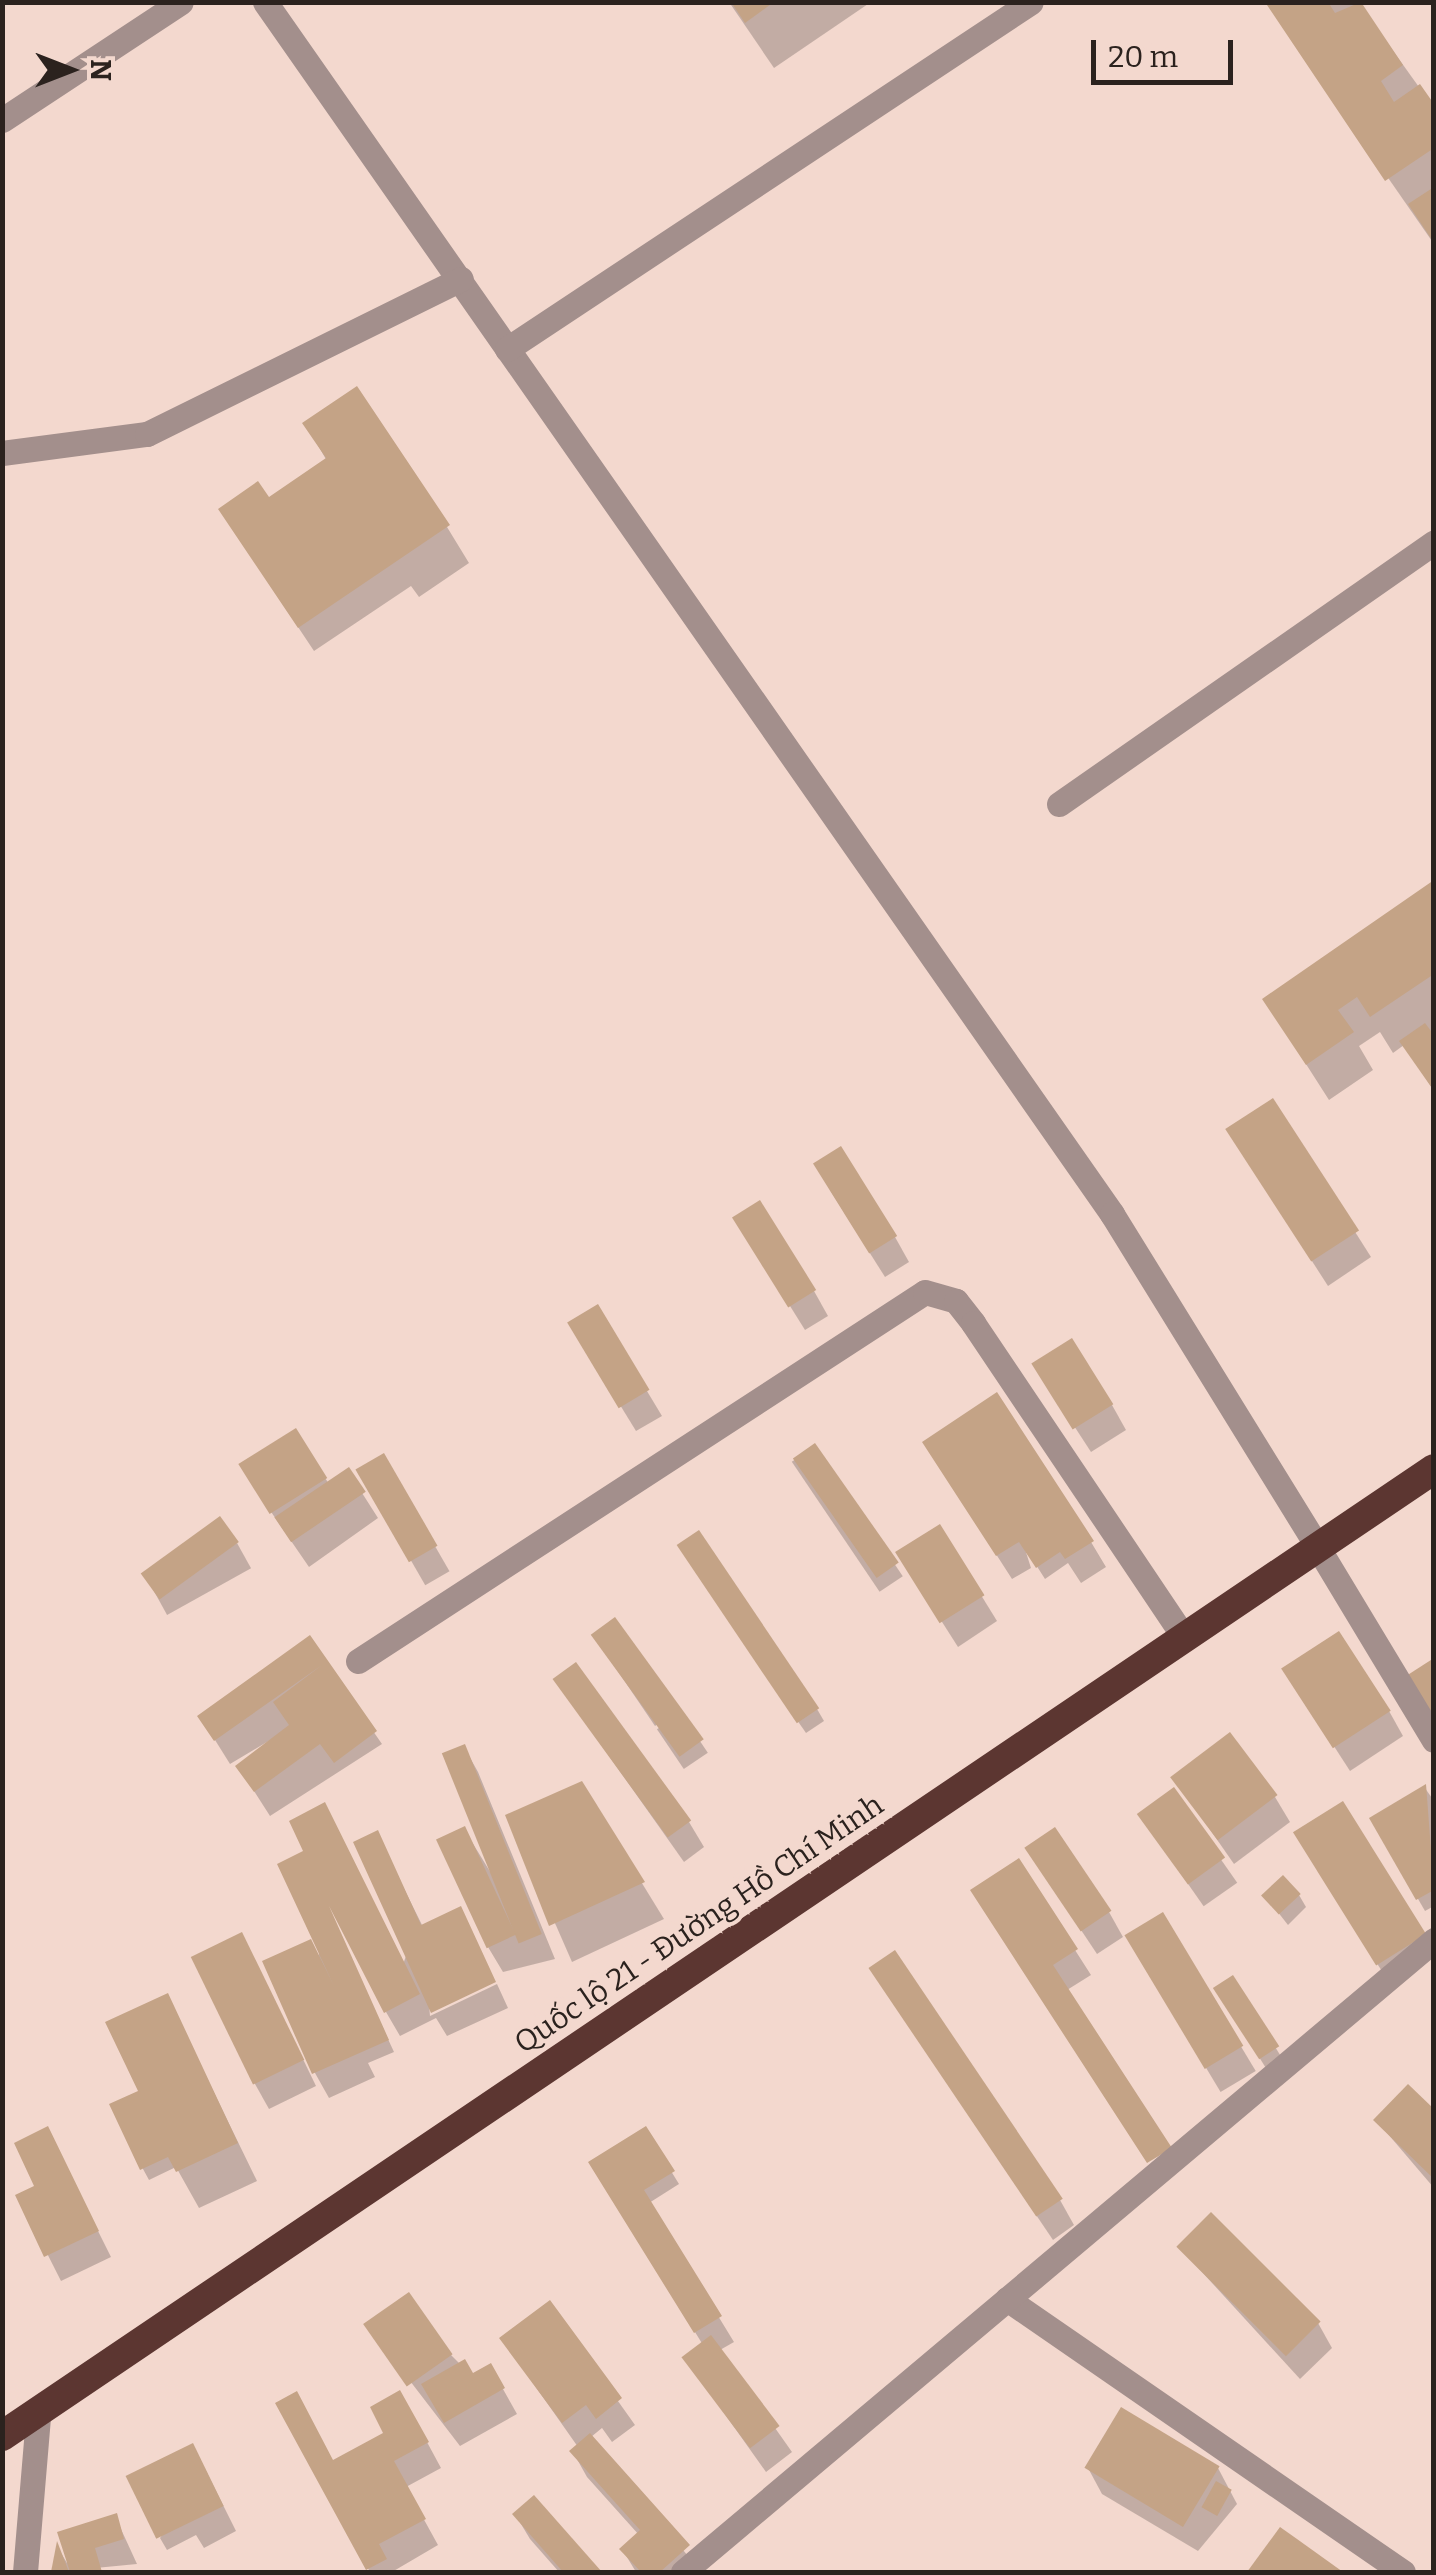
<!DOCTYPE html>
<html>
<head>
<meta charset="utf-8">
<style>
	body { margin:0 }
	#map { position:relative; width:1436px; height:2575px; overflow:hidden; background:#f3d8ce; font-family:Bitter,serif }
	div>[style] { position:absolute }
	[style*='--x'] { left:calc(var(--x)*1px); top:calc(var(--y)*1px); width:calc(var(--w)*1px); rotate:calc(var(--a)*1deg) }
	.shadow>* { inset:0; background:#0003; transform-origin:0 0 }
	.building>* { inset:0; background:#c4a386; transform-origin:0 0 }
	.lane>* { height:25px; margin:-12.5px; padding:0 12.5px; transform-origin:12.5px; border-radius:12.5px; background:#a38f8c }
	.street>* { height:25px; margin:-12.5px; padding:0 12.5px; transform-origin:12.5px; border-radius:12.5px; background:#a38f8c }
	.highway>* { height:30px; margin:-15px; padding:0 15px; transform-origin:15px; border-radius:15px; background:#5c3631 }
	span { translate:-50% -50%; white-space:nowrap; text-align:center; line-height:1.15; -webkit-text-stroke:8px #f3d8ce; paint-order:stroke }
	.street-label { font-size:30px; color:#2b221e }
	.frame { position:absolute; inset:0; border:5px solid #2b221e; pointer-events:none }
	.north { position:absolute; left:20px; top:20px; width:100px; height:100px; -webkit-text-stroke:8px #f3d8ce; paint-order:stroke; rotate:90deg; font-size:28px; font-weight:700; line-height:40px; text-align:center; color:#2b221e }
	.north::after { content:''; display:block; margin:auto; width:35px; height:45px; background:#2b221e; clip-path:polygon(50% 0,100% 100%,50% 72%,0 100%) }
	.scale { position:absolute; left:1091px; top:40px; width:142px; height:45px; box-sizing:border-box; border:5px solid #2b221e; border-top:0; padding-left:12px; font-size:30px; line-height:35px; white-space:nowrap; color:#2b221e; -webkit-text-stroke:8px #f3d8ce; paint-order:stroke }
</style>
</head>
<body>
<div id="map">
	<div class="shadow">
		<div style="clip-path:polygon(729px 2px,871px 2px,774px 68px)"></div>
		<div style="clip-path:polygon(1266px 2px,1358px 2px,1434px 108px,1434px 244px)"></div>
		<div style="clip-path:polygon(305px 423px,447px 527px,469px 563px,419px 597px,411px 586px,314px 651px,236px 534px,327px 461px)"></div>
		<div style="clip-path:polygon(1434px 883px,1434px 1091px,1404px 1045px,1393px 1053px,1380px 1032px,1359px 1046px,1373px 1070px,1329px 1100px,1265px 1000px)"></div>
		<div style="clip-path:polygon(1272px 1101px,1371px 1257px,1328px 1286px,1243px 1154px)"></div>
		<div style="clip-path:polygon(830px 1190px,895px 1237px,909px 1262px,885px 1277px)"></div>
		<div style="clip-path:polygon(750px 1242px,814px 1291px,828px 1316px,805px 1330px)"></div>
		<div style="clip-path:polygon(597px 1308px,662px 1416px,636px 1431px,585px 1348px)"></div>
		<div style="clip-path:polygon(1050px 1389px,1112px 1405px,1126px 1430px,1091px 1452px)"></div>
		<div style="clip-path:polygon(295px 1432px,329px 1484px,348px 1471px,378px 1518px,309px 1567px,256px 1490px)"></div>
		<div style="left:815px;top:1446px;width:157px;height:28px;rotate:56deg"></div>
		<div style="left:383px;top:1456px;width:133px;height:28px;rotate:60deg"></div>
		<div style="clip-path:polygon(940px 1467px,1091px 1542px,1106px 1567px,1081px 1583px,1068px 1563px,1045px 1579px,1024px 1546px,1031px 1568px,1012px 1579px)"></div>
		<div style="clip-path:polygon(939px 1527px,997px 1621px,958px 1647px,914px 1578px)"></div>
		<div style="left:237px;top:1543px;width:29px;height:96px;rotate:61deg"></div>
		<div style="clip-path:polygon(594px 1636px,678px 1709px,655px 1726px)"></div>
		<div style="clip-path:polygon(309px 1639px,382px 1744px,270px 1816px,238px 1766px,292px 1727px,230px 1764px,200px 1716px)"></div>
		<div style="clip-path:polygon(763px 1671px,817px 1709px,824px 1721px,806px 1733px)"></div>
		<div style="clip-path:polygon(556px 1681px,689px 1822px,704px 1847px,684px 1862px)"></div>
		<div style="clip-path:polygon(1389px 1711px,1403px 1736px,1350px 1771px,1317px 1720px)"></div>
		<div style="left:681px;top:1713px;width:48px;height:29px;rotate:56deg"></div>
		<div style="clip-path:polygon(464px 1747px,478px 1772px,555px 1959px,503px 1972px,488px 1947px,464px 1829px,497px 1883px)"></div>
		<div style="clip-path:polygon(1174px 1778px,1275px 1797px,1290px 1822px,1234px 1864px)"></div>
		<div style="clip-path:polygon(581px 1784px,664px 1919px,572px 1962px,508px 1816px)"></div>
		<div style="clip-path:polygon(1425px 1788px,1434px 1801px,1434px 1906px,1425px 1911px,1372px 1819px)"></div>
		<div style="left:1173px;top:1791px;width:112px;height:41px;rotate:55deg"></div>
		<div style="clip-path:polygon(377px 1834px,423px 1927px,430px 2016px,497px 1984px,508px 2008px,447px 2036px,436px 2018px,400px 2036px,386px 2012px,406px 1956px)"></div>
		<div style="clip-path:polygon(1310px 1858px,1431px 1947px,1385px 1976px)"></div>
		<div style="clip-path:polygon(1018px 1861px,1091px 1975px,1067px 1990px,1084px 2064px)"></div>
		<div style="clip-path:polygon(308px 1866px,394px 2052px,368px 2063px,375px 2077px,329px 2098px,315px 2073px,319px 1951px)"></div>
		<div style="clip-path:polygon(1043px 1873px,1109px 1912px,1123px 1937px,1097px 1954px)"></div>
		<div style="clip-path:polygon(1299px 1895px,1306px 1907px,1288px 1925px,1266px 1897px)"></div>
		<div style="left:1162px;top:1915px;width:182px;height:41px;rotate:59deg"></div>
		<div style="clip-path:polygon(255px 1960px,316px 2086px,269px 2109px,255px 2084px)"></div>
		<div style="left:1232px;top:1978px;width:97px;height:19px;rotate:58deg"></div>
		<div style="clip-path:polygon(887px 1994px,1060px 2200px,1074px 2225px,1053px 2240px)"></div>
		<div style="clip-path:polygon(167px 1996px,257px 2181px,199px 2208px,176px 2167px,149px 2180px,143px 2169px,141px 2092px)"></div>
		<div style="clip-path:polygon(1434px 2112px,1434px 2188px,1376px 2120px)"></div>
		<div style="clip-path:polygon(47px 2129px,111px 2257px,61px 2281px,18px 2196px,37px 2187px)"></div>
		<div style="clip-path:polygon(645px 2129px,679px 2184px,649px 2203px,734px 2342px,720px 2350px,792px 2452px,766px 2472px,685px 2358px,703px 2345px,606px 2188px)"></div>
		<div style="clip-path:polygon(1180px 2248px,1318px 2323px,1332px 2348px,1300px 2379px)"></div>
		<div style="clip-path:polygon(549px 2304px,635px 2425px,612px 2442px,602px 2428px,591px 2437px,701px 2572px,636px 2572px,622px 2549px,639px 2535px,587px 2477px,573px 2452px,578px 2447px,502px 2339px)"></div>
		<div style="clip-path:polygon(367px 2325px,451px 2355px,473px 2377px,490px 2366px,517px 2414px,460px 2446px)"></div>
		<div style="clip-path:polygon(278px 2404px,333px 2463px,414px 2418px,441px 2468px,406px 2487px,438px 2545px,392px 2572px,370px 2572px)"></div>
		<div style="clip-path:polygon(1088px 2468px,1218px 2468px,1237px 2504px,1198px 2551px,1102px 2494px)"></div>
		<div style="clip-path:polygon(206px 2471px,236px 2531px,204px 2548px,196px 2535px,167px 2550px,160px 2538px)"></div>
		<div style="clip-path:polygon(534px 2498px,599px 2572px,559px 2572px,530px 2539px,515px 2514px)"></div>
		<div style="clip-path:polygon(115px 2516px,137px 2564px,54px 2572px,58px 2548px,67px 2563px)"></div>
	</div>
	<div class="building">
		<div style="clip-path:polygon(731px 2px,774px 2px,745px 23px)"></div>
		<div style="clip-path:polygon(1265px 2px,1328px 2px,1335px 13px,1361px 2px,1403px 65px,1381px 81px,1394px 102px,1420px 84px,1434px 104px,1434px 148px,1385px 181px)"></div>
		<div style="clip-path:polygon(1434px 187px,1434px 243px,1408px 204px)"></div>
		<div style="clip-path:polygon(357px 386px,450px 525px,298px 628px,218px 509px,258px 481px,269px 497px,326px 458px,302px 423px)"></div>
		<div style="clip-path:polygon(1434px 880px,1434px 974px,1370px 1017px,1357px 997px,1338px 1010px,1354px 1032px,1306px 1065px,1262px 999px)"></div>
		<div style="clip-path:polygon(1425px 1023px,1434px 1035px,1434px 1091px,1399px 1041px)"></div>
		<div style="left:1273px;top:1098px;width:158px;height:57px;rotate:57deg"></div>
		<div style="left:841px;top:1146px;width:106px;height:33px;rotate:58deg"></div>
		<div style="left:760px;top:1200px;width:106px;height:33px;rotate:58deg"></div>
		<div style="left:598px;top:1304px;width:100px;height:36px;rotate:59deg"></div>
		<div style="left:1072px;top:1338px;width:78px;height:48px;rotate:58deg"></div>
		<div style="clip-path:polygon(997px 1392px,1094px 1541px,1065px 1559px,1060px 1552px,1036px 1568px,1019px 1542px,996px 1556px,922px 1442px)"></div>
		<div style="left:296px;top:1428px;width:59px;height:68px;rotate:58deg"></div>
		<div style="left:815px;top:1443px;width:146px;height:27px;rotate:55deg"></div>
		<div style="left:384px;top:1453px;width:107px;height:33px;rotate:60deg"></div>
		<div style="left:349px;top:1467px;width:30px;height:90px;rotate:56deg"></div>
		<div style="left:220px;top:1516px;width:32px;height:98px;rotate:54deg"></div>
		<div style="left:940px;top:1524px;width:84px;height:53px;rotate:58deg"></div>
		<div style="left:699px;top:1530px;width:215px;height:27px;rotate:56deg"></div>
		<div style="left:615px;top:1617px;width:151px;height:30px;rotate:54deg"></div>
		<div style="left:1339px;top:1631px;width:95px;height:69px;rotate:57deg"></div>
		<div style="clip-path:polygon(310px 1635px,377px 1731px,334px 1763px,320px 1744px,254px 1792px,235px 1766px,289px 1725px,273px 1702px,322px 1665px,214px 1741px,197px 1716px)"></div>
		<div style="clip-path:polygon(1434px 1658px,1434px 1726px,1403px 1678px)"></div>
		<div style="left:576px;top:1662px;width:196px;height:29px;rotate:54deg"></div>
		<div style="left:1230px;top:1732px;width:79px;height:75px;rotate:53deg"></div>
		<div style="left:465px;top:1744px;width:205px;height:25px;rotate:68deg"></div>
		<div style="clip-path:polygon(582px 1781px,645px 1882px,549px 1926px,505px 1815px)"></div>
		<div style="clip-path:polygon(1426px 1784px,1434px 1890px,1416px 1900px,1369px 1818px)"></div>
		<div style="left:1174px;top:1787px;width:87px;height:46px;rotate:54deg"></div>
		<div style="left:1343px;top:1801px;width:157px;height:59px;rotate:58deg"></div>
		<div style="clip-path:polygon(325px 1802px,420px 1994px,384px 2013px,329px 1906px,389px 2040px,312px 2074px,262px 1961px,311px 1939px,334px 1986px,277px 1864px,303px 1851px,289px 1821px)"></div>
		<div style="left:465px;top:1826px;width:120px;height:32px;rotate:65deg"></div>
		<div style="left:1055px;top:1827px;width:101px;height:37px;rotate:56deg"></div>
		<div style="clip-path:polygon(378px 1830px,421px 1925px,461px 1906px,496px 1982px,431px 2013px,353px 1842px)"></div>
		<div style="clip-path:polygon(1019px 1858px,1078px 1949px,1053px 1965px,1172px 2148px,1147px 2163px,970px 1890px)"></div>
		<div style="left:1283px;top:1875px;width:26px;height:30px;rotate:47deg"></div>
		<div style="left:1163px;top:1912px;width:156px;height:45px;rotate:59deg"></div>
		<div style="left:242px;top:1932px;width:142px;height:57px;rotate:64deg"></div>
		<div style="left:895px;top:1950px;width:300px;height:32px;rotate:56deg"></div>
		<div style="left:1233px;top:1975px;width:85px;height:24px;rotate:57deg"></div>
		<div style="clip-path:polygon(168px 1993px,238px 2143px,176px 2172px,168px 2157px,140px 2170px,109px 2104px,138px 2091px,105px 2022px)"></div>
		<div style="clip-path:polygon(1408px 2084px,1434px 2109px,1434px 2179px,1373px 2120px)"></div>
		<div style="clip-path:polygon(48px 2126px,99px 2231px,44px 2257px,15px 2195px,34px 2186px,14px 2143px)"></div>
		<div style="clip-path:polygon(646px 2126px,675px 2171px,644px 2190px,722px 2316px,694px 2333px,588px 2162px)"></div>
		<div style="left:1211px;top:2212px;width:155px;height:49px;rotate:45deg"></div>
		<div style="left:409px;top:2292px;width:76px;height:56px;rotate:55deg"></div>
		<div style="clip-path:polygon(550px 2300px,622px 2398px,596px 2419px,586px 2405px,562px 2423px,499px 2338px)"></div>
		<div style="left:711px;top:2335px;width:114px;height:37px;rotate:53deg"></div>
		<div style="clip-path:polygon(465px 2359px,473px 2373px,491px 2363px,505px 2388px,444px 2423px,421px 2384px)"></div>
		<div style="clip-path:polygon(400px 2390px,429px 2442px,394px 2461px,426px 2519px,379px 2544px,387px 2559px,366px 2570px,275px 2403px,297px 2391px,333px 2460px,383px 2433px,370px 2407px)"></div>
		<div style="left:1121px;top:2407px;width:115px;height:71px;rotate:31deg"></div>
		<div style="clip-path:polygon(590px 2433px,690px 2545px,660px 2572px,641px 2572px,619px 2549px,640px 2530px,569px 2451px)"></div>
		<div style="left:193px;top:2443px;width:70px;height:75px;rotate:64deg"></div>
		<div style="left:1216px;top:2481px;width:18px;height:30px;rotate:29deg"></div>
		<div style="clip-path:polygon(534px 2495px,602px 2572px,563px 2572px,512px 2514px)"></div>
		<div style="clip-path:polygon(117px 2513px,124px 2539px,95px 2548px,102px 2572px,70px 2572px,57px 2532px)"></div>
		<div style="clip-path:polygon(1280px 2527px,1297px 2539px,1343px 2572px,1247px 2572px)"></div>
		<div style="clip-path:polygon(57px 2541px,69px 2572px,51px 2572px)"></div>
	</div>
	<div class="lane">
		<div style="--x:265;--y:2;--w:1479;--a:55.05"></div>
		<div style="--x:1112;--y:1214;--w:387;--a:58.3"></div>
		<div style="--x:2;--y:120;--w:214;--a:-33.4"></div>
		<div style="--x:507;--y:349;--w:628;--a:-33.51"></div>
		<div style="--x:2;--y:453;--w:146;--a:-7.5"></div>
		<div style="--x:147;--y:434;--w:350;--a:-26.3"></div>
		<div style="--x:1059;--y:804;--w:457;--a:-34.9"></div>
		<div style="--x:1007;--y:2299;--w:481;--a:34.6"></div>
	</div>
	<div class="street">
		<div style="--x:1315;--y:1543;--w:230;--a:58.9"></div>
		<div style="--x:358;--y:1661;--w:676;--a:-33.06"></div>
		<div style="--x:925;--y:1292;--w:32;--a:16"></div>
		<div style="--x:956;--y:1301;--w:28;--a:52"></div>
		<div style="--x:973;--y:1323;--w:377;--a:56.1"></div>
		<div style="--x:25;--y:2572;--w:157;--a:-85.2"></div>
		<div style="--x:683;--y:2572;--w:982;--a:-40.08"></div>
	</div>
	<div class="highway">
		<div style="--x:2;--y:2436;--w:1728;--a:-34.03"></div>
	</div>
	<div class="street-label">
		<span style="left:699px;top:1924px;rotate:-34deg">Quốc lộ 21 - Đường Hồ Chí Minh</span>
	</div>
	<div class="frame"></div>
	<div class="north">N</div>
	<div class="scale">20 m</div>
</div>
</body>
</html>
